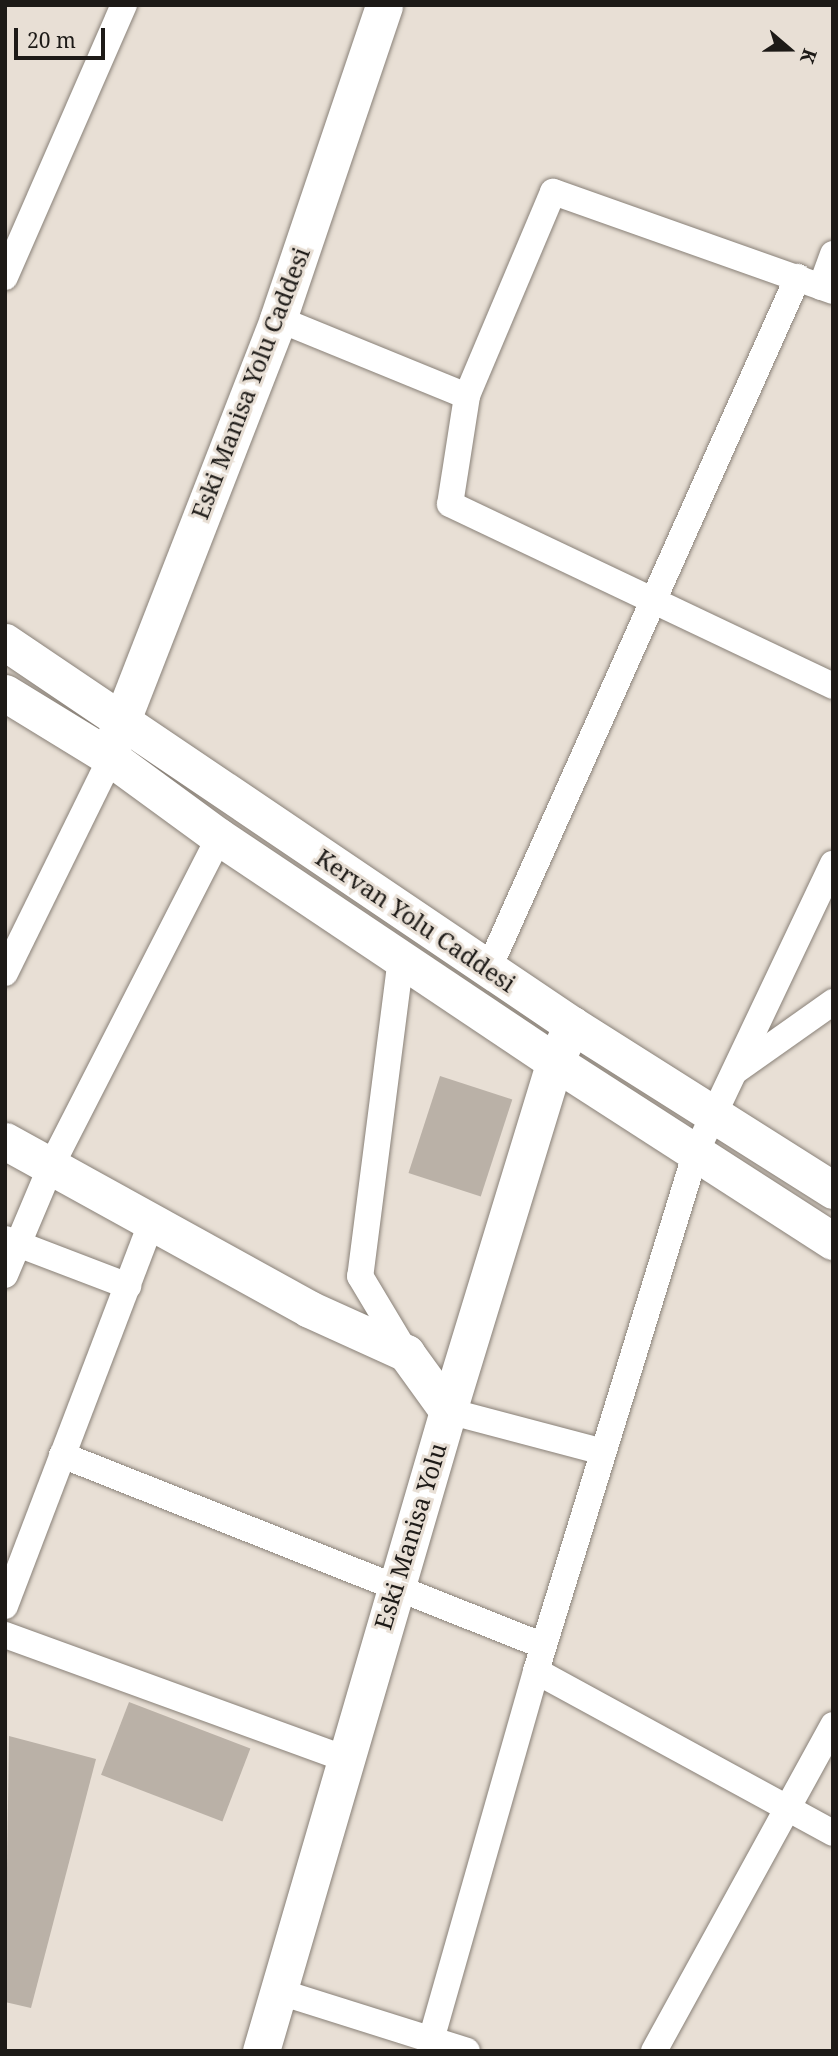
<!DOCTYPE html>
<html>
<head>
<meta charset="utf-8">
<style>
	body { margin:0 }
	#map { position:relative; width:838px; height:2056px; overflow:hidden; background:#e8dfd5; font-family:"Noto Serif",serif }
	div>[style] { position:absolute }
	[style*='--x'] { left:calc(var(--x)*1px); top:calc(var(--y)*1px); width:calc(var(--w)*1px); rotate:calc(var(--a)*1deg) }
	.building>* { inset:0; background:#bab1a7; transform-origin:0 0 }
	.roads { filter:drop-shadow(0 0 2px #898178) drop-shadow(0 0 2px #898178) }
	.street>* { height:26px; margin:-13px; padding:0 13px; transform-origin:13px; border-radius:13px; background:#fff }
	.secondary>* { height:37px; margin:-18.5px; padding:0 18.5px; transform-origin:18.5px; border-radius:18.5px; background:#fff }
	span { translate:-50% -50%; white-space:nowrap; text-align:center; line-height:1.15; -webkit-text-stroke:6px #e8dfd5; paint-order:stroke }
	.street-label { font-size:24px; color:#1d1a17 }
	.frame { position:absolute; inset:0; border:7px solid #1d1a17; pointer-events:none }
	.north { position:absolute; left:754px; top:14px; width:70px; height:70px; -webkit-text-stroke:5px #e8dfd5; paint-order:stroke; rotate:110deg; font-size:19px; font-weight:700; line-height:28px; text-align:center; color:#1d1a17 }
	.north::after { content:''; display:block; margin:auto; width:24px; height:32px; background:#1d1a17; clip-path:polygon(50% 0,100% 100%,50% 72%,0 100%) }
	.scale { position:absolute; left:14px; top:28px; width:91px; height:32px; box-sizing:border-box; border:4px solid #1d1a17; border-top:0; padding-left:9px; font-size:21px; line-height:24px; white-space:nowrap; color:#1d1a17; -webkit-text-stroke:5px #e8dfd5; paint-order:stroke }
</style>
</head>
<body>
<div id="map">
	<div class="building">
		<div style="left:440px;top:1076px;width:76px;height:102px;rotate:18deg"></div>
		<div style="left:129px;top:1702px;width:130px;height:78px;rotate:21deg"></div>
		<div style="clip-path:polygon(9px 1736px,96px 1759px,31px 2008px,5px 2002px)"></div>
	</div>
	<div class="roads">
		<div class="street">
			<div style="--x:5;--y:277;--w:297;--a:-66.4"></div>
			<div style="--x:821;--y:287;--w:35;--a:-70"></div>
			<div style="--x:833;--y:291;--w:297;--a:-160.5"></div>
			<div style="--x:553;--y:192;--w:221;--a:112.9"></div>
			<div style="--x:467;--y:396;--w:109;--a:98.9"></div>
			<div style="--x:450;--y:504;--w:424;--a:25.4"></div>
			<div style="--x:278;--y:319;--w:204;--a:22.2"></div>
			<div style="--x:401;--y:958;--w:321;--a:97.3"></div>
			<div style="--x:360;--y:1276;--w:90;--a:59.1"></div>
			<div style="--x:489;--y:968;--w:757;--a:-65.91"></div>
			<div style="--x:5;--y:973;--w:240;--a:-63.8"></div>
			<div style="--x:737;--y:1070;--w:118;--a:-35.3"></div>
			<div style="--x:5;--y:1239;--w:132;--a:20.9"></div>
			<div style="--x:5;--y:1275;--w:118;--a:-67.1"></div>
			<div style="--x:51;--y:1166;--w:369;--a:-62.9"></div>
			<div style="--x:448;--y:1411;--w:160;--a:14.8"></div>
			<div style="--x:62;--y:1455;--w:518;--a:21.62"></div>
			<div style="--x:5;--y:1606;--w:412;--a:-69.1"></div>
			<div style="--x:5;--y:1635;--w:360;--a:20"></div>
			<div style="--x:536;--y:1671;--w:338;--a:28.6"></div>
			<div style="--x:277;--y:1991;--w:199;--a:17.5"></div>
			<div style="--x:431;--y:2040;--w:384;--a:-74.1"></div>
			<div style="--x:536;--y:1671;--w:543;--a:-72.87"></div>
			<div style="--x:696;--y:1152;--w:319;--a:-64.6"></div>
			<div style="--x:654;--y:2051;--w:372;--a:-61.2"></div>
		</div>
		<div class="secondary">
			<div style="--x:5;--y:642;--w:684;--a:34.04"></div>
			<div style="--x:572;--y:1025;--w:309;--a:32.3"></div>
			<div style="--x:5;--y:693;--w:124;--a:31.5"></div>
			<div style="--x:111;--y:758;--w:134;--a:36.2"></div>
			<div style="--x:219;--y:837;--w:404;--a:33.8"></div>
			<div style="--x:555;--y:1062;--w:331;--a:32.8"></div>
			<div style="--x:113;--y:743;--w:455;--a:-68.7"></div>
			<div style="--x:278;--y:319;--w:331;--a:-71.3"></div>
			<div style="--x:5;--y:1141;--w:347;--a:28.9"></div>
			<div style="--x:309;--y:1309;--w:107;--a:24.4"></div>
			<div style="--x:406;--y:1353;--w:72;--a:54.1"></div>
			<div style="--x:261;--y:2051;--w:667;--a:-73.71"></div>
			<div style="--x:448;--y:1411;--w:365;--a:-73"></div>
			<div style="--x:555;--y:1062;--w:41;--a:-65.3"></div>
		</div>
	</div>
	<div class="street-label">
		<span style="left:250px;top:383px;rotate:-69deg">Eski Manisa Yolu Caddesi</span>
		<span style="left:416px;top:920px;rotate:34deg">Kervan Yolu Caddesi</span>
		<span style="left:410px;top:1536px;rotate:-73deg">Eski Manisa Yolu</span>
	</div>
	<div class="frame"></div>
	<div class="north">K</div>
	<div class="scale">20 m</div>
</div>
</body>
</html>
